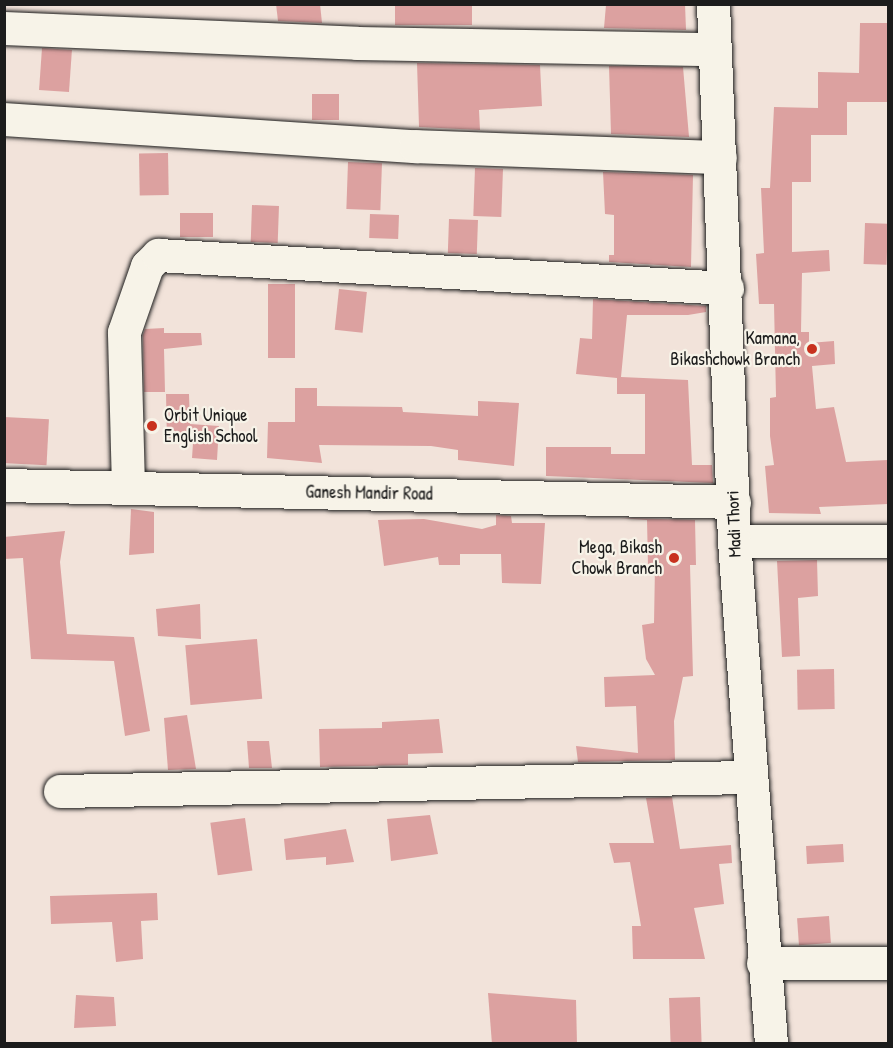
<!DOCTYPE html>
<html>
<head>
<meta charset="utf-8">
<style>
	body { margin:0 }
	#map { position:relative; width:893px; height:1048px; overflow:hidden; background:#f2e3da; font-family:"Patrick Hand",sans-serif }
	div>[style] { position:absolute }
	[style*='--x'] { left:calc(var(--x)*1px); top:calc(var(--y)*1px); width:calc(var(--w)*1px); rotate:calc(var(--a)*1deg) }
	.building>* { inset:0; background:#dca1a0; transform-origin:0 0 }
	.roads { filter:drop-shadow(0 0 2px #1c1c1c) drop-shadow(0 0 2px #1c1c1c) }
	.minor>* { height:33px; margin:-16.5px; padding:0 16.5px; transform-origin:16.5px; border-radius:16.5px; background:#f7f3e8 }
	.major>* { height:33px; margin:-16.5px; padding:0 16.5px; transform-origin:16.5px; border-radius:16.5px; background:#f7f3e8 }
	.dots>* { width:16px; height:16px; translate:-50% -50%; box-sizing:border-box; border:3px solid #f7f3e8; border-radius:50% }
	span { translate:-50% -50%; white-space:nowrap; text-align:center; line-height:1.15; -webkit-text-stroke:4.5px #f7f3e8; paint-order:stroke }
	.poi-label { font-size:18px; color:#1c1c1c }
	.right { translate:-100% -50%; text-align:right }
	.left { translate:0 -50%; text-align:left }
	.street-label { font-size:18px; color:#1c1c1c }
	.frame { position:absolute; inset:0; border:6px solid #1c1c1c; pointer-events:none }
</style>
</head>
<body>
<div id="map">
	<div class="building">
		<div style="clip-path:polygon(276px 4px,320px 4px,322px 23px,278px 21px)"></div>
		<div style="left:395px;top:4px;width:77px;height:21px"></div>
		<div style="clip-path:polygon(649px 4px,685px 4px,686px 30px,604px 28px,606px 5px)"></div>
		<div style="clip-path:polygon(860px 23px,888px 23px,888px 102px,847px 102px,847px 135px,811px 135px,811px 182px,792px 182px,792px 252px,829px 250px,830px 271px,802px 273px,801px 332px,809px 332px,809px 343px,834px 341px,835px 364px,812px 366px,816px 409px,834px 407px,846px 462px,888px 460px,888px 504px,819px 507px,821px 514px,769px 513px,765px 466px,774px 465px,770px 436px,770px 398px,776px 397px,774px 304px,759px 304px,756px 254px,764px 253px,761px 188px,770px 188px,774px 107px,818px 108px,818px 72px,859px 73px)"></div>
		<div style="left:42px;top:48px;width:30px;height:42px;rotate:4deg"></div>
		<div style="clip-path:polygon(417px 63px,540px 65px,542px 106px,479px 110px,480px 130px,419px 127px)"></div>
		<div style="clip-path:polygon(609px 66px,683px 67px,689px 137px,611px 134px)"></div>
		<div style="left:312px;top:94px;width:27px;height:26px"></div>
		<div style="left:168px;top:153px;width:42px;height:29px;rotate:89deg"></div>
		<div style="left:348px;top:162px;width:34px;height:47px;rotate:2deg"></div>
		<div style="left:475px;top:168px;width:28px;height:48px;rotate:2deg"></div>
		<div style="clip-path:polygon(603px 172px,693px 175px,691px 267px,609px 262px,609px 255px,614px 255px,614px 215px,605px 214px)"></div>
		<div style="left:252px;top:205px;width:27px;height:37px;rotate:2deg"></div>
		<div style="left:180px;top:213px;width:33px;height:24px"></div>
		<div style="left:370px;top:214px;width:29px;height:24px;rotate:2deg"></div>
		<div style="left:449px;top:219px;width:29px;height:34px;rotate:2deg"></div>
		<div style="left:865px;top:223px;width:23px;height:41px;rotate:2deg"></div>
		<div style="left:268px;top:284px;width:27px;height:74px"></div>
		<div style="left:339px;top:289px;width:28px;height:41px;rotate:6deg"></div>
		<div style="clip-path:polygon(593px 299px,706px 306px,706px 312px,688px 315px,627px 315px,621px 377px,688px 380px,692px 465px,712px 465px,713px 483px,546px 476px,546px 447px,611px 447px,611px 454px,645px 454px,645px 394px,617px 394px,617px 378px,576px 374px,580px 338px,592px 339px)"></div>
		<div style="clip-path:polygon(164px 328px,164px 333px,201px 333px,202px 345px,164px 349px,165px 392px,144px 392px,143px 335px,145px 329px)"></div>
		<div style="clip-path:polygon(295px 388px,317px 388px,317px 406px,402px 407px,403px 412px,478px 416px,478px 401px,519px 403px,514px 466px,458px 460px,458px 450px,431px 446px,319px 445px,322px 463px,267px 458px,268px 422px,295px 422px)"></div>
		<div style="clip-path:polygon(166px 394px,189px 394px,190px 424px,219px 426px,217px 460px,192px 458px,193px 443px,167px 443px)"></div>
		<div style="left:4px;top:417px;width:45px;height:46px;rotate:3deg"></div>
		<div style="clip-path:polygon(131px 509px,154px 512px,154px 553px,129px 555px)"></div>
		<div style="clip-path:polygon(496px 515px,511px 516px,512px 523px,545px 523px,541px 584px,502px 583px,501px 554px,460px 554px,460px 565px,439px 565px,438px 557px,384px 566px,378px 520px,424px 519px,482px 529px,496px 525px)"></div>
		<div style="clip-path:polygon(619px 518px,701px 520px,695px 520px,696px 565px,690px 565px,693px 676px,683px 677px,674px 721px,675px 760px,578px 762px,576px 746px,638px 753px,636px 706px,605px 707px,604px 677px,655px 675px,646px 659px,642px 625px,654px 623px,655px 566px,648px 566px,647px 520px)"></div>
		<div style="clip-path:polygon(65px 531px,60px 562px,67px 634px,134px 637px,150px 731px,125px 736px,114px 661px,31px 659px,23px 558px,4px 559px,4px 537px)"></div>
		<div style="clip-path:polygon(817px 560px,818px 596px,798px 598px,800px 656px,782px 657px,777px 561px)"></div>
		<div style="clip-path:polygon(200px 604px,201px 639px,158px 636px,156px 609px)"></div>
		<div style="left:257px;top:639px;width:60px;height:72px;rotate:85deg"></div>
		<div style="left:834px;top:669px;width:40px;height:37px;rotate:89deg"></div>
		<div style="clip-path:polygon(187px 715px,196px 769px,168px 770px,164px 718px)"></div>
		<div style="clip-path:polygon(439px 719px,443px 753px,408px 754px,408px 765px,320px 767px,319px 729px,382px 728px,382px 722px)"></div>
		<div style="clip-path:polygon(247px 741px,269px 741px,272px 768px,249px 768px)"></div>
		<div style="clip-path:polygon(672px 797px,680px 849px,731px 845px,732px 863px,719px 864px,724px 904px,694px 908px,705px 959px,633px 959px,632px 926px,641px 926px,630px 862px,614px 863px,609px 843px,654px 843px,646px 798px)"></div>
		<div style="clip-path:polygon(430px 815px,438px 854px,391px 861px,387px 819px)"></div>
		<div style="left:245px;top:818px;width:53px;height:35px;rotate:82deg"></div>
		<div style="clip-path:polygon(346px 829px,354px 862px,326px 865px,326px 857px,286px 860px,284px 839px)"></div>
		<div style="left:843px;top:844px;width:18px;height:37px;rotate:87deg"></div>
		<div style="clip-path:polygon(157px 893px,158px 920px,141px 921px,143px 959px,116px 962px,112px 922px,51px 924px,50px 896px)"></div>
		<div style="left:829px;top:916px;width:27px;height:32px;rotate:86deg"></div>
		<div style="clip-path:polygon(488px 993px,576px 1000px,577px 1044px,492px 1044px)"></div>
		<div style="clip-path:polygon(76px 995px,114px 997px,116px 1026px,74px 1028px)"></div>
		<div style="left:700px;top:997px;width:47px;height:31px;rotate:88deg"></div>
	</div>
	<div class="roads">
		<div class="minor">
			<div style="--x:4;--y:28;--w:353;--a:2.4"></div>
			<div style="--x:357;--y:43;--w:358;--a:1"></div>
			<div style="--x:4;--y:119;--w:412;--a:3.8"></div>
			<div style="--x:415;--y:146;--w:305;--a:2.1"></div>
			<div style="--x:4;--y:485;--w:730;--a:1.33"></div>
			<div style="--x:128;--y:487;--w:155;--a:-91.5"></div>
			<div style="--x:124;--y:332;--w:70;--a:-70.8"></div>
			<div style="--x:147;--y:266;--w:16;--a:-45"></div>
			<div style="--x:158;--y:255;--w:570;--a:3.32"></div>
			<div style="--x:734;--y:541;--w:154;--a:0"></div>
			<div style="--x:60;--y:791;--w:688;--a:-1.17"></div>
			<div style="--x:763;--y:963;--w:125;--a:0"></div>
		</div>
		<div class="major">
			<div style="--x:713;--y:4;--w:537;--a:87.76"></div>
			<div style="--x:734;--y:541;--w:504;--a:85.79"></div>
		</div>
	</div>
	<div class="dots">
		<div style="left:812px;top:349px;background:#c8321e"></div>
		<div style="left:152px;top:426px;background:#c8321e"></div>
		<div style="left:674px;top:558px;background:#c8321e"></div>
	</div>
	<div class="poi-label">
		<span class="right" style="left:800px;top:349px">Kamana,<br>Bikashchowk Branch</span>
		<span class="left" style="left:164px;top:426px">Orbit Unique<br>English School</span>
		<span class="right" style="left:662px;top:558px">Mega, Bikash<br>Chowk Branch</span>
	</div>
	<div class="street-label">
		<span style="left:369px;top:493px;rotate:1deg">Ganesh Mandir Road</span>
		<span style="left:734px;top:524px;rotate:-92deg">Madi Thori</span>
	</div>
	<div class="frame"></div>
</div>
</body>
</html>
